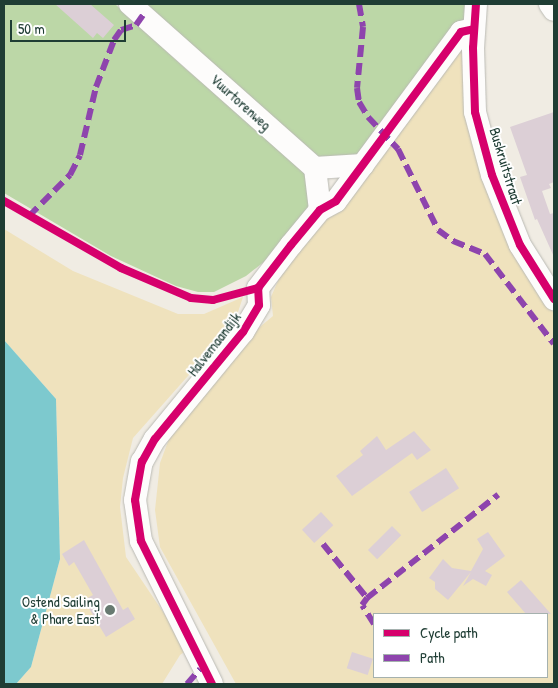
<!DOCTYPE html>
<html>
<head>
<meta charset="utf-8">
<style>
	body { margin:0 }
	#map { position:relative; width:558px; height:688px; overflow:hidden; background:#f0ece3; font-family:"Patrick Hand",sans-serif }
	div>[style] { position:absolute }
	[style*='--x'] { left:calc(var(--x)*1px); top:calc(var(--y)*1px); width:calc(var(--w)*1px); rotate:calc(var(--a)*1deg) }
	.green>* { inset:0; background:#bcd7a7 }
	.sand>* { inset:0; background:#efe2bd }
	.water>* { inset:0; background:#7dc9ce }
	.building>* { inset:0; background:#dccfd6; transform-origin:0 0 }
	.roads { filter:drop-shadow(0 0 1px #babab4) drop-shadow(0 0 1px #babab4) }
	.minor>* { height:22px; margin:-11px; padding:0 11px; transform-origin:11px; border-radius:11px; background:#fdfcfb }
	.quiet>* { height:6px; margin-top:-3px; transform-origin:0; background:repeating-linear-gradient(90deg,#8e44ad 0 12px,transparent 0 18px) }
	.cycleway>* { height:8px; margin:-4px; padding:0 4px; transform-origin:4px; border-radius:4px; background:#d6006c }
	.dots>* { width:14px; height:14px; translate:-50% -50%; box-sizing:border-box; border:2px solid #fff; border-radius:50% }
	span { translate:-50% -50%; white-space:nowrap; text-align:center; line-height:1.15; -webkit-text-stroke:4px #fff; paint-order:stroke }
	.street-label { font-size:15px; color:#1f3d34 }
	.poi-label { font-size:15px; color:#1f3d34 }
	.right { translate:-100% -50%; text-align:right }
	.frame { position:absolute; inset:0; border:5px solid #1f3d34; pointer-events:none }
	.legend { position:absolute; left:373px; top:613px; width:175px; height:65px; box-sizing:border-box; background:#fff; border:1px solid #a5b1ae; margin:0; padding:6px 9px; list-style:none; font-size:15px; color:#1f3d34 }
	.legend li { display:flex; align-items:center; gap:10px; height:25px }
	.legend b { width:25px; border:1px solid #a5b1ae }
	.scale { position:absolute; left:10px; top:20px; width:116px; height:22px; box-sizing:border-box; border:2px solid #1f3d34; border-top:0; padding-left:6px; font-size:15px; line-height:18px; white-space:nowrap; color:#1f3d34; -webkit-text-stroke:4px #fff; paint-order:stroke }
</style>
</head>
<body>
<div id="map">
	<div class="green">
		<div style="clip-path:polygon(4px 4px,115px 4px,187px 70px,304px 167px,312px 204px,270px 257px,246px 276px,214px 292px,198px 292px,176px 286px,111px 256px,4px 193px)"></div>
		<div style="clip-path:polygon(141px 4px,467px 4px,466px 19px,360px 160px,321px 162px)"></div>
	</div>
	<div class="sand">
		<div style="clip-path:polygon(evenodd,465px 42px,477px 153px,492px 208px,540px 296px,554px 313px,554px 684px,236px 684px,160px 547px,155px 510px,160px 463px,169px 439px,255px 331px,273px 316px,271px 297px,284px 267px,465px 42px,374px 614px,547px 614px,547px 677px,374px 677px,374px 614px)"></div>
		<div style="clip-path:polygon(4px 229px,73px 271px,178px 314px,204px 314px,243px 297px,234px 324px,133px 438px,123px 478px,120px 507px,126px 557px,188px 649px,180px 655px,162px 684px,16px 684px,31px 667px,60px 559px,56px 399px,4px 340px)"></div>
	</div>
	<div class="water">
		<div style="clip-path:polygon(4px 340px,56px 399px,60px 559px,31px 667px,16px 684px,4px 684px)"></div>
	</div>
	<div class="building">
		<div style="clip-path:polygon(55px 4px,90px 4px,114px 25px,103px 38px,97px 33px,93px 38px)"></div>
		<div style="clip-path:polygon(554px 112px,554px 182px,549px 184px,551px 188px,542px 191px,550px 214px,554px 213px,554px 257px,537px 219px,535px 220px,520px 177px,527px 175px,510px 127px)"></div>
		<div style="clip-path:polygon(414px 431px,431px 450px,417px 460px,412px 453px,352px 496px,336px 476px,363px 455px,360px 451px,377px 436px,386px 450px)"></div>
		<div style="left:446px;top:468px;width:24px;height:44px;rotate:57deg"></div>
		<div style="left:321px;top:512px;width:18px;height:26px;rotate:47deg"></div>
		<div style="left:392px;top:526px;width:13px;height:34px;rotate:45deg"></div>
		<div style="clip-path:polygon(488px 532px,505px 556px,485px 571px,492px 575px,486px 586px,473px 579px,463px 586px,471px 572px,448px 600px,435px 589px,435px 582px,429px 578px,443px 559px,452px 568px,471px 571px,483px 549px,477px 539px)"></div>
		<div style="clip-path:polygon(84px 540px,123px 610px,128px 607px,135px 619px,106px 637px,84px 600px,93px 595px,74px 562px,69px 566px,62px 554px)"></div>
		<div style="clip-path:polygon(521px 580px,551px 614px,526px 614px,507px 592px)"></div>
		<div style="left:352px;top:652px;width:22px;height:17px;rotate:18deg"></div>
	</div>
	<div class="roads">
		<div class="minor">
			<div style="--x:130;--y:4;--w:247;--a:41.6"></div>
			<div style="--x:315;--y:168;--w:48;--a:-3.6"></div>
			<div style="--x:476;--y:4;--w:44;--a:93.9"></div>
			<div style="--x:473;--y:48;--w:64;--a:88.2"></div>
			<div style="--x:475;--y:112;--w:65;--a:74.9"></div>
			<div style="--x:492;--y:175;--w:75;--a:68.2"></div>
			<div style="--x:520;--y:245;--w:64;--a:57.8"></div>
			<div style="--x:550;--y:4;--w:7;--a:56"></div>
			<div style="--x:315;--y:168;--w:42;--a:83.2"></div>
			<div style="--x:212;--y:684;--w:160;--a:-116.4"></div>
			<div style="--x:141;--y:541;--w:41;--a:-98.3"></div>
			<div style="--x:135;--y:500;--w:39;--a:-80"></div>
			<div style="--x:142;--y:462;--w:26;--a:-61"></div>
			<div style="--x:155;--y:439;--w:139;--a:-50.6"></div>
			<div style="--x:243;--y:332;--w:31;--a:-59"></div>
			<div style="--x:259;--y:305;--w:17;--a:-93"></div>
			<div style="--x:258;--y:288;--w:54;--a:-52.5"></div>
			<div style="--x:291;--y:245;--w:45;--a:-50.4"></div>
			<div style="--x:320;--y:210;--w:18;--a:-29"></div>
			<div style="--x:336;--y:201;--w:210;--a:-53.5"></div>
			<div style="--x:461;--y:32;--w:13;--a:-13"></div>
		</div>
	</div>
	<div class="quiet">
		<div style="--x:359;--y:4;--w:23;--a:80"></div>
		<div style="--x:363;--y:27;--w:61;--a:95.6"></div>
		<div style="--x:357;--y:88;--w:14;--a:82"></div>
		<div style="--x:359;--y:102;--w:17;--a:59"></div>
		<div style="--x:368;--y:117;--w:44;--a:46.8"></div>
		<div style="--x:398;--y:149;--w:90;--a:63.7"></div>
		<div style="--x:438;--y:230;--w:19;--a:36"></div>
		<div style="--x:453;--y:241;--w:35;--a:22"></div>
		<div style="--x:485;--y:254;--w:113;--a:52.5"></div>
		<div style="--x:29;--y:216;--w:58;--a:-45"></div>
		<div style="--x:70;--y:175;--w:22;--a:-63"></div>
		<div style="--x:80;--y:155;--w:70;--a:-76.8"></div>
		<div style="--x:96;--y:87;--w:50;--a:-69"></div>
		<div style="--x:114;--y:40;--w:12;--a:-55"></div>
		<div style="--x:121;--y:30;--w:16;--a:-18"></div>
		<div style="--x:136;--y:25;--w:12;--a:-55"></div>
		<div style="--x:323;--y:544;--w:70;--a:50.8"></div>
		<div style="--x:374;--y:624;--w:22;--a:-122"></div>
		<div style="--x:362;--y:605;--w:9;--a:-54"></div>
		<div style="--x:367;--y:598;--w:167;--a:-38.2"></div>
		<div style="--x:187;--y:684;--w:20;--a:-49"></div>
	</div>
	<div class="cycleway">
		<div style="--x:476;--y:4;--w:44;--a:93.9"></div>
		<div style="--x:473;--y:48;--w:64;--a:88.2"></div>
		<div style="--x:475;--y:112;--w:65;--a:74.9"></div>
		<div style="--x:492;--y:175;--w:75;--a:68.2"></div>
		<div style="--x:520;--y:245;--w:64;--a:57.8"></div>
		<div style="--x:4;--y:201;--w:135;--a:29.8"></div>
		<div style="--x:121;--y:268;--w:76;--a:23.2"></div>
		<div style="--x:191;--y:298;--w:22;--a:5"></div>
		<div style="--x:213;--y:300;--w:47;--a:-14.9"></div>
		<div style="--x:212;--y:684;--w:160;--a:-116.4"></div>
		<div style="--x:141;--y:541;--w:41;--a:-98.3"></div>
		<div style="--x:135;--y:500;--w:39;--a:-80"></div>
		<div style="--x:142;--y:462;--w:26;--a:-61"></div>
		<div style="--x:155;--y:439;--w:139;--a:-50.6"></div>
		<div style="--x:243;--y:332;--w:31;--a:-59"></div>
		<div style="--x:259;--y:305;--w:17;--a:-93"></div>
		<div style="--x:258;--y:288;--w:54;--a:-52.5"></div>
		<div style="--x:291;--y:245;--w:45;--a:-50.4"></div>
		<div style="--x:320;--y:210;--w:18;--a:-29"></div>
		<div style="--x:336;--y:201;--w:210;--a:-53.5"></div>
		<div style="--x:461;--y:32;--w:13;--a:-13"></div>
	</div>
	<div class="dots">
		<div style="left:110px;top:610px;background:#687a71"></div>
	</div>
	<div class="street-label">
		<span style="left:241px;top:102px;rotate:42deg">Vuurtorenweg</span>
		<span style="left:506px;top:166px;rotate:73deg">Buskruitstraat</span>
		<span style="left:214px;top:344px;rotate:-52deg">Halvemaandijk</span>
	</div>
	<div class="poi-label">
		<span class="right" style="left:100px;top:610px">Ostend Sailing<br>&amp; Phare East</span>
	</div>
	<div class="frame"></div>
	<ul class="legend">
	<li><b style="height:6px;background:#d6006c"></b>Cycle path</li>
	<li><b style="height:6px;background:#8e44ad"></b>Path</li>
	</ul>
	<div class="scale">50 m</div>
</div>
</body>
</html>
